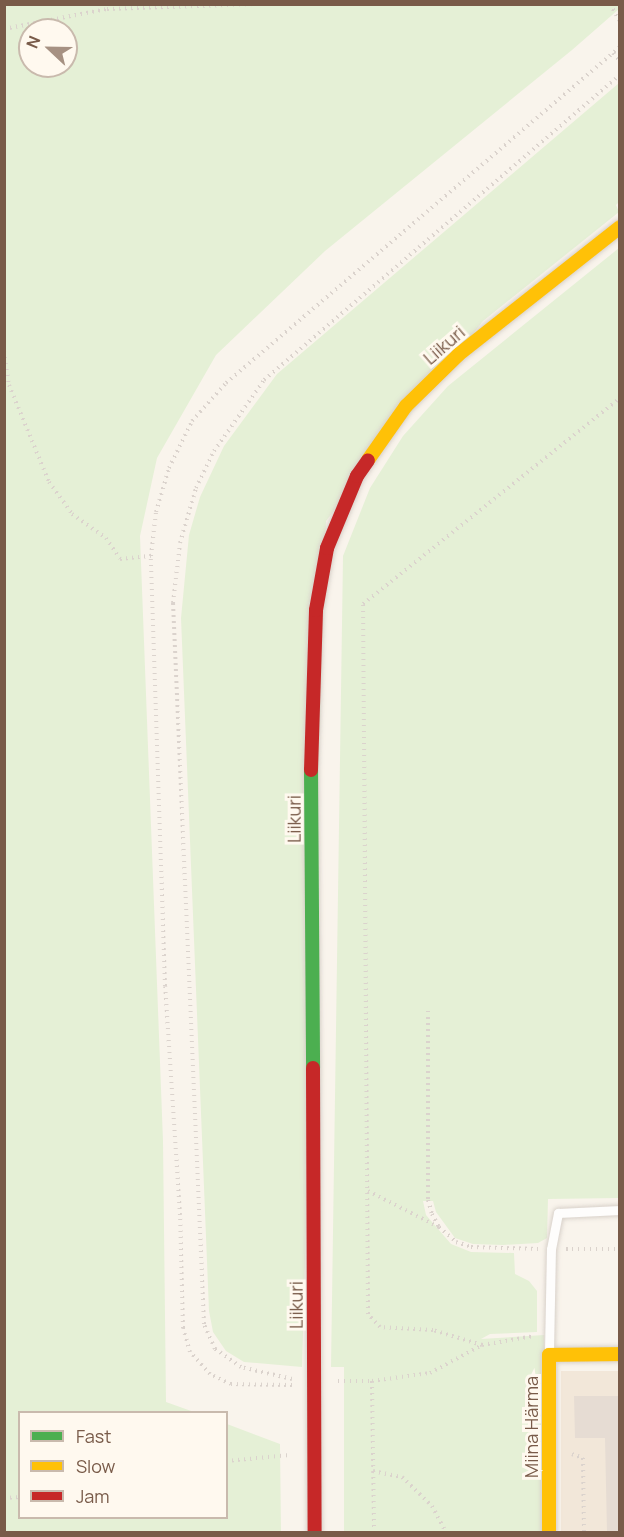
<!DOCTYPE html>
<html>
<head>
<meta charset="utf-8">
<style>
	body { margin:0 }
	#map { position:relative; width:624px; height:1537px; overflow:hidden; background:#f9f4ec; font-family:Manrope,sans-serif }
	div>[style] { position:absolute }
	[style*='--x'] { left:calc(var(--x)*1px); top:calc(var(--y)*1px); width:calc(var(--w)*1px); rotate:calc(var(--a)*1deg) }
	.residential>* { inset:0; background:#f2e7d9; transform-origin:0 0 }
	.green>* { inset:0; background:#e5f0d6 }
	.building>* { inset:0; background:#e6dcd3 }
	.path>* { height:4px; margin-top:-2px; transform-origin:0; background:repeating-linear-gradient(90deg,#dbd3cd 0 1.5px,transparent 0 6px) }
	.roads { filter:drop-shadow(0 0 2px #d8d1ca) drop-shadow(0 0 2px #d8d1ca) }
	.lane>* { height:9px; margin:-4.5px; padding:0 4.5px; transform-origin:4.5px; border-radius:4.5px; background:#fefdfc }
	.fast>* { height:14px; margin:-7px; padding:0 7px; transform-origin:7px; border-radius:7px; background:#4caf50 }
	.slow>* { height:14px; margin:-7px; padding:0 7px; transform-origin:7px; border-radius:7px; background:#ffc107 }
	.jam>* { height:14px; margin:-7px; padding:0 7px; transform-origin:7px; border-radius:7px; background:#c62828 }
	span { translate:-50% -50%; white-space:nowrap; text-align:center; line-height:1.15; -webkit-text-stroke:6px #fff9ef; paint-order:stroke }
	.street-label { font-size:18px; color:#795b49 }
	.frame { position:absolute; inset:0; border:6px solid #795b49; pointer-events:none }
	.legend { position:absolute; left:18px; top:1411px; width:210px; height:108px; box-sizing:border-box; background:#fff9ef; border:2px solid #c9baad; margin:0; padding:8px 10px; list-style:none; font-size:18px; color:#795b49 }
	.legend li { display:flex; align-items:center; gap:12px; height:30px }
	.legend b { width:30px; border:2px solid #c9baad }
	.north { position:absolute; left:18px; top:18px; width:60px; height:60px; box-sizing:border-box; background:#fff9ef; border:2px solid #c9baad; border-radius:50%; rotate:292deg; font-size:16px; font-weight:700; line-height:24px; text-align:center; color:#795b49 }
	.north::after { content:''; display:block; margin:auto; width:21px; height:27px; background:#a69182; clip-path:polygon(50% 0,100% 100%,50% 72%,0 100%) }
</style>
</head>
<body>
<div id="map">
	<div class="residential">
		<div style="left:561px;top:1371px;width:58px;height:161px"></div>
	</div>
	<div class="green">
		<div style="clip-path:polygon(evenodd,5px 4px,619px 5px,619px 9px,572px 50px,325px 251px,216px 355px,157px 458px,140px 536px,163px 1141px,166px 1402px,194px 1412px,20px 1412px,20px 1518px,226px 1518px,227px 1424px,280px 1444px,281px 1532px,5px 1532px,5px 4px,30px 30px,66px 30px,66px 66px,30px 66px,30px 30px)"></div>
		<div style="clip-path:polygon(619px 83px,620px 201px,616px 205px,619px 212px,483px 321px,326px 521px,302px 1367px,244px 1362px,226px 1351px,213px 1332px,209px 1311px,181px 618px,189px 535px,200px 497px,224px 446px,277px 374px)"></div>
		<div style="clip-path:polygon(619px 248px,619px 1198px,548px 1199px,547px 1238px,538px 1243px,503px 1245px,473px 1244px,455px 1238px,436px 1212px,433px 1201px,423px 1201px,426px 1215px,451px 1244px,471px 1252px,514px 1253px,515px 1274px,529px 1281px,537px 1291px,537px 1332px,490px 1334px,481px 1339px,544px 1335px,545px 1532px,344px 1532px,344px 1367px,331px 1367px,343px 556px,370px 488px,403px 436px,448px 386px)"></div>
	</div>
	<div class="building">
		<div style="clip-path:polygon(574px 1396px,620px 1396px,620px 1532px,607px 1532px,605px 1438px,575px 1438px)"></div>
	</div>
	<div class="path">
		<div style="--x:610;--y:4;--w:20;--a:60"></div>
		<div style="--x:4;--y:29;--w:105;--a:-11"></div>
		<div style="--x:107;--y:9;--w:151;--a:-1.9"></div>
		<div style="--x:613;--y:53;--w:11;--a:49"></div>
		<div style="--x:4;--y:351;--w:34;--a:82"></div>
		<div style="--x:9;--y:385;--w:105;--a:67.6"></div>
		<div style="--x:49;--y:482;--w:39;--a:54"></div>
		<div style="--x:72;--y:514;--w:42;--a:35.2"></div>
		<div style="--x:106;--y:538;--w:25;--a:56"></div>
		<div style="--x:120;--y:559;--w:31;--a:-6"></div>
		<div style="--x:428;--y:1011;--w:189;--a:90"></div>
		<div style="--x:428;--y:1200;--w:15;--a:74"></div>
		<div style="--x:432;--y:1214;--w:15;--a:62"></div>
		<div style="--x:439;--y:1227;--w:23;--a:41"></div>
		<div style="--x:456;--y:1242;--w:16;--a:18"></div>
		<div style="--x:471;--y:1247;--w:67;--a:1.7"></div>
		<div style="--x:368;--y:1191;--w:80;--a:26.9"></div>
		<div style="--x:566;--y:1249;--w:54;--a:0"></div>
		<div style="--x:482;--y:1345;--w:51;--a:-163"></div>
		<div style="--x:433;--y:1330;--w:53;--a:-176.8"></div>
		<div style="--x:380;--y:1327;--w:18;--a:-133"></div>
		<div style="--x:368;--y:1314;--w:710;--a:-90.4"></div>
		<div style="--x:363;--y:604;--w:329;--a:-38.7"></div>
		<div style="--x:292;--y:1379;--w:52;--a:-166.8"></div>
		<div style="--x:241;--y:1367;--w:32;--a:-145"></div>
		<div style="--x:215;--y:1349;--w:27;--a:-114"></div>
		<div style="--x:204;--y:1324;--w:722;--a:-92.46"></div>
		<div style="--x:173;--y:603;--w:60;--a:-83.3"></div>
		<div style="--x:180;--y:543;--w:57;--a:-73.8"></div>
		<div style="--x:196;--y:488;--w:41;--a:-64.1"></div>
		<div style="--x:214;--y:451;--w:87;--a:-54.8"></div>
		<div style="--x:264;--y:380;--w:469;--a:-40.6"></div>
		<div style="--x:338;--y:1381;--w:34;--a:0"></div>
		<div style="--x:372;--y:1381;--w:151;--a:89.2"></div>
		<div style="--x:372;--y:1381;--w:59;--a:-7.9"></div>
		<div style="--x:430;--y:1373;--w:59;--a:-28.3"></div>
		<div style="--x:482;--y:1345;--w:53;--a:-9.8"></div>
		<div style="--x:292;--y:1385;--w:61;--a:-179.1"></div>
		<div style="--x:231;--y:1384;--w:23;--a:-155"></div>
		<div style="--x:210;--y:1374;--w:30;--a:-132"></div>
		<div style="--x:190;--y:1352;--w:25;--a:-106"></div>
		<div style="--x:183;--y:1328;--w:113;--a:-91.5"></div>
		<div style="--x:180;--y:1215;--w:229;--a:-93.7"></div>
		<div style="--x:165;--y:986;--w:430;--a:-91.9"></div>
		<div style="--x:151;--y:556;--w:44;--a:-83.5"></div>
		<div style="--x:156;--y:512;--w:46;--a:-73.5"></div>
		<div style="--x:169;--y:468;--w:52;--a:-63.9"></div>
		<div style="--x:192;--y:421;--w:51;--a:-48.2"></div>
		<div style="--x:226;--y:383;--w:518;--a:-40.46"></div>
		<div style="--x:572;--y:1454;--w:12;--a:20"></div>
		<div style="--x:583;--y:1458;--w:74;--a:89.2"></div>
		<div style="--x:226;--y:1461;--w:64;--a:-5.4"></div>
		<div style="--x:373;--y:1471;--w:30;--a:12"></div>
		<div style="--x:402;--y:1477;--w:42;--a:44"></div>
		<div style="--x:432;--y:1506;--w:30;--a:62"></div>
		<div style="--x:4;--y:1498;--w:16;--a:-4"></div>
	</div>
	<div class="roads">
		<div class="lane">
			<div style="--x:549;--y:1352;--w:103;--a:-88.9"></div>
			<div style="--x:551;--y:1249;--w:37;--a:-79"></div>
			<div style="--x:558;--y:1213;--w:62;--a:-2.8"></div>
		</div>
		<div class="fast">
			<div style="--x:311;--y:770;--w:298;--a:89.6"></div>
		</div>
		<div class="slow">
			<div style="--x:368;--y:460;--w:66;--a:-54.9"></div>
			<div style="--x:406;--y:406;--w:73;--a:-44.4"></div>
			<div style="--x:458;--y:355;--w:206;--a:-38.3"></div>
			<div style="--x:549;--y:1532;--w:177;--a:-90"></div>
			<div style="--x:549;--y:1355;--w:71;--a:-0.8"></div>
		</div>
		<div class="jam">
			<div style="--x:311;--y:770;--w:160;--a:-88.2"></div>
			<div style="--x:316;--y:610;--w:63;--a:-79.9"></div>
			<div style="--x:327;--y:548;--w:78;--a:-67.4"></div>
			<div style="--x:357;--y:476;--w:19;--a:-55"></div>
			<div style="--x:313;--y:1068;--w:464;--a:89.8"></div>
		</div>
	</div>
	<div class="street-label">
		<span style="left:444px;top:345px;rotate:-41deg">Liikuri</span>
		<span style="left:294px;top:819px;rotate:-90deg">Liikuri</span>
		<span style="left:296px;top:1305px;rotate:-90deg">Liikuri</span>
		<span style="left:531px;top:1427px;rotate:-90deg">Miina Härma</span>
	</div>
	<div class="frame"></div>
	<ul class="legend">
	<li><b style="height:8px;background:#4caf50"></b>Fast</li>
	<li><b style="height:8px;background:#ffc107"></b>Slow</li>
	<li><b style="height:8px;background:#c62828"></b>Jam</li>
	</ul>
	<div class="north">N</div>
</div>
</body>
</html>
